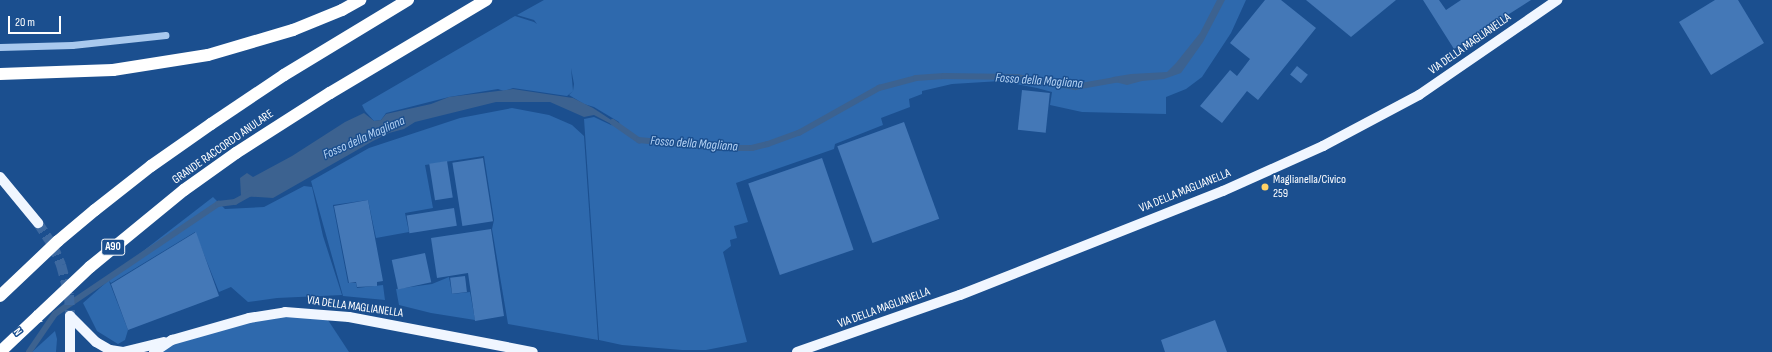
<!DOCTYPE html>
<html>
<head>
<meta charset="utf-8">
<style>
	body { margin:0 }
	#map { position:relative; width:1772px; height:352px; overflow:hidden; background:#1b4f8f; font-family:"Sofia Sans Condensed",sans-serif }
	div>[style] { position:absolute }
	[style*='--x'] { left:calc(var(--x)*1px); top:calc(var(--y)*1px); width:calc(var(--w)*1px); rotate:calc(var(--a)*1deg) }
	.green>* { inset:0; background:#2e69ad }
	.water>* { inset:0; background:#3c6290 }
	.stream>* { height:5.5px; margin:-2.75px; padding:0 2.75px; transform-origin:2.75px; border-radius:2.75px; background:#3c6290 }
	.building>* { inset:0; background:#4478b7; transform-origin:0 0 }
	.major-tunnel>* { height:10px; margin-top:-5px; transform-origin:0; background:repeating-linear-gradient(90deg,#3d69a0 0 10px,transparent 0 15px) }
	.minor>* { height:7px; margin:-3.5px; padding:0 3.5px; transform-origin:3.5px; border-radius:3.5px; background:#a9c9ee }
	.major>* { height:10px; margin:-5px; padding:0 5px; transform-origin:5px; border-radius:5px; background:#f0f6ff }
	.highway>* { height:12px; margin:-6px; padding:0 6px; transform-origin:6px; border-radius:6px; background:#fff }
	.highway-bridge>* { height:12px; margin:-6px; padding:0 6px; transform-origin:6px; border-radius:6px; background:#fff }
	.dots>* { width:11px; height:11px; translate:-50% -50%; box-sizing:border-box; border:2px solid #1b4f8f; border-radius:50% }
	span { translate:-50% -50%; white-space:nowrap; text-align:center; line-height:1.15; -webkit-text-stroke:3px #1b4f8f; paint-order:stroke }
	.shield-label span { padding:1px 3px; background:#1b4f8f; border:1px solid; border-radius:3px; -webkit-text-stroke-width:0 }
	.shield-label { font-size:11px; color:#fff; font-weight:700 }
	.street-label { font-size:12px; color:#fff }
	.poi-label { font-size:12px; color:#fff }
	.left { translate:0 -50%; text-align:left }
	.water-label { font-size:13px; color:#b5d3f5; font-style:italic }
	.north { position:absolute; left:8px; top:304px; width:40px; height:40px; -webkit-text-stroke:3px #1b4f8f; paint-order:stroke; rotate:233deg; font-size:11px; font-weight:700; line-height:16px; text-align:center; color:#fff }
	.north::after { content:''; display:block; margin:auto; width:14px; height:18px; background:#fff; clip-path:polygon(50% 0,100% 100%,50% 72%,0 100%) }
	.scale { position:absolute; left:8px; top:16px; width:53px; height:18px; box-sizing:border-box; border:2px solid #fff; border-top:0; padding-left:5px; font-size:12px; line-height:14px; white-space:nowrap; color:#fff; -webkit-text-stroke:3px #1b4f8f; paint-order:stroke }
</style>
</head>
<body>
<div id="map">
	<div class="green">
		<div style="clip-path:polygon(544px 0,1246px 0,1231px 33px,1202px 77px,1186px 89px,1166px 97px,1166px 114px,1082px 112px,1050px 105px,1052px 92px,1037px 88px,1001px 81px,952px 84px,922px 91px,922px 94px,909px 99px,910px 107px,881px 118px,883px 125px,835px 144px,834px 149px,736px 183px,748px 222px,734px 226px,737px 238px,730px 240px,731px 246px,723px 252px,747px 342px,706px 350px,682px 350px,622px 345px,599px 340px,584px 119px,594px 117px,611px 125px,620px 126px,619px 122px,594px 107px,584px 104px,569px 95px,573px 91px,574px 84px,571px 68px,573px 91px,567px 96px,513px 88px,504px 91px,498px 89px,449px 97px,386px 113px,381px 120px,374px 121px,365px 111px,362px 105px,515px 16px,534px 22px,537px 24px,534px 20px,517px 15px)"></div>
		<div style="clip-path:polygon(512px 108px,549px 115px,572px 125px,584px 136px,598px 340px,508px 324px,492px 229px,494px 220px,484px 156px,425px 165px,433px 208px,405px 213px,409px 232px,376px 238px,368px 200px,333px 205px,348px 283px,356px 283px,357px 288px,383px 285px,385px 300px,343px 296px,311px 181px,369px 148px,460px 118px)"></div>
		<div style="clip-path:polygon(304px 186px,312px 187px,323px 236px,342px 295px,277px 298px,248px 302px,231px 287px,219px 292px,195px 232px,111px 283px,109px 281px,128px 330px,125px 340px,118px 344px,97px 331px,83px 303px,126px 265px,147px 248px,213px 197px,225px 209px,264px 207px)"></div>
		<div style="clip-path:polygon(449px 277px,452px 294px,470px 292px,475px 320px,431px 313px,399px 305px,396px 289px,432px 284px)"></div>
		<div style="clip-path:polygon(324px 314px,349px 352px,160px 352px,191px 334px,249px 318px)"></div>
		<div style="clip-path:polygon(55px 331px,57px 339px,56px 352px,32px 352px)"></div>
	</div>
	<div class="water">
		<div style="clip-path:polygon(1217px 0,1225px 0,1203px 42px,1181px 73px,1164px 79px,1142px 81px,1127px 85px,1107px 80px,1113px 77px,1131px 74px,1167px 72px,1176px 63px,1200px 33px)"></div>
		<div style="clip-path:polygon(513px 89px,573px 98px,593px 108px,619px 125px,611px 124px,594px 115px,584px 117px,550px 102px,496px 102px,415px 122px,404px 129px,389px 133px,373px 141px,273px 198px,241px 196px,240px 178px,247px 173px,253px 177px,292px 156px,345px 122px,364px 113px,374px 121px,381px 120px,386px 114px,431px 104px,449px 97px)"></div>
	</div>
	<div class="stream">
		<div style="--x:613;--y:122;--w:32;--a:35"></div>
		<div style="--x:639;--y:140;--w:82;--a:5.6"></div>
		<div style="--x:721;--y:148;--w:31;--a:0"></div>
		<div style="--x:752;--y:148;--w:16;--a:-14"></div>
		<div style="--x:768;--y:144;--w:33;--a:-20"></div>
		<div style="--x:799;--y:133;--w:92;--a:-29.4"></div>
		<div style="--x:879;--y:88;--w:38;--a:-15"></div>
		<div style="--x:916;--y:78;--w:28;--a:-4"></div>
		<div style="--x:944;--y:76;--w:73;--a:0.8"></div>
		<div style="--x:1017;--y:77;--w:59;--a:9.8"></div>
		<div style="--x:1075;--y:87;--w:41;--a:-9.9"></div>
		<div style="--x:29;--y:352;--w:46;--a:-55.6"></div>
		<div style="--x:55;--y:314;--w:197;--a:-34"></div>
		<div style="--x:218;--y:204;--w:17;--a:-7"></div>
		<div style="--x:235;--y:202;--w:18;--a:-29"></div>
	</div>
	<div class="building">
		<div style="clip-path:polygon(1265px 0,1281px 0,1316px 28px,1258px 100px,1247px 91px,1222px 123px,1200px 106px,1230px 70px,1237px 76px,1250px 59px,1230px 43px)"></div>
		<div style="clip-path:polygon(1306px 0,1396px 0,1351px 37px)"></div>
		<div style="clip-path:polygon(1423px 0,1439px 0,1446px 10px,1461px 0,1531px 0,1454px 49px)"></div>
		<div style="clip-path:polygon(1715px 0,1738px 0,1764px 43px,1711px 75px,1679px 22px)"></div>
		<div style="left:1297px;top:66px;width:14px;height:11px;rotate:39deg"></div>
		<div style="left:1022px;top:90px;width:28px;height:40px;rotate:6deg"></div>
		<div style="left:904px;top:122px;width:103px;height:71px;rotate:70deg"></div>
		<div style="left:483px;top:158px;width:64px;height:31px;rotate:81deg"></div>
		<div style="left:822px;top:158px;width:97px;height:78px;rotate:71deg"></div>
		<div style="left:447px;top:161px;width:37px;height:18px;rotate:81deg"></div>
		<div style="clip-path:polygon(368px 200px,383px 281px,377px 282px,377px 286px,357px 287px,356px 282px,349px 283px,334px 206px)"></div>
		<div style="left:454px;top:208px;width:18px;height:48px;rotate:81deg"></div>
		<div style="clip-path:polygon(491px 229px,504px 316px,475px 321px,468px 273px,437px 278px,431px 238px)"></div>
		<div style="clip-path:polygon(196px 232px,219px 296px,128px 330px,111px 284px)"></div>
		<div style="left:425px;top:253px;width:30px;height:34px;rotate:78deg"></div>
		<div style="left:465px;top:276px;width:16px;height:15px;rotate:83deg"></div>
		<div style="clip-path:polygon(1215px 320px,1227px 352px,1165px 352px,1161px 340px)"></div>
	</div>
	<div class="major-tunnel">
		<div style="--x:38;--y:223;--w:27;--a:57"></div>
		<div style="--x:53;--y:246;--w:21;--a:67"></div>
		<div style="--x:61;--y:265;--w:31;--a:75"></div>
		<div style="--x:69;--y:295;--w:21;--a:87"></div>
	</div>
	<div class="minor">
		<div style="--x:0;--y:47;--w:72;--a:-1.6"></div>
		<div style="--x:72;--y:45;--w:94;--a:-6.1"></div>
	</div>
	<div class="major">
		<div style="--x:0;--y:177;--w:60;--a:50.4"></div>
		<div style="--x:70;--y:316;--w:37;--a:45"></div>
		<div style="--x:96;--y:342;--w:16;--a:30"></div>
		<div style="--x:110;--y:350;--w:13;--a:9"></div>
		<div style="--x:123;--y:352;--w:42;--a:-13.7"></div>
		<div style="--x:70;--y:352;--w:36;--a:-90"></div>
		<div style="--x:154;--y:352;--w:22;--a:-34"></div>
		<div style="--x:172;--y:340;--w:80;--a:-15.9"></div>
		<div style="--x:249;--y:318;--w:36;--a:-9"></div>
		<div style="--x:285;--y:312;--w:64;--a:4.5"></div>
		<div style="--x:349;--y:317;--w:187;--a:10.8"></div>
		<div style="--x:797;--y:352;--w:173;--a:-19.3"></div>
		<div style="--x:960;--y:295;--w:283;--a:-21.6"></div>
		<div style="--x:1223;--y:191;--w:110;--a:-24.2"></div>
		<div style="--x:1323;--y:146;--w:109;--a:-28"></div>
		<div style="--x:1419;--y:95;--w:168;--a:-34.5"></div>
	</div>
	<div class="highway">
		<div style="--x:0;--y:74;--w:113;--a:-2"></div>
		<div style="--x:113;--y:70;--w:96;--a:-9"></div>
		<div style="--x:208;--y:55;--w:89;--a:-16.4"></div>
		<div style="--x:293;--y:30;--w:53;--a:-22.2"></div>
		<div style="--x:342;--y:10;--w:21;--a:-29"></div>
		<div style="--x:211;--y:124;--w:88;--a:-33.9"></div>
		<div style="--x:284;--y:75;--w:145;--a:-31.2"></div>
		<div style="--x:236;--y:153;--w:112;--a:-32.6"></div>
		<div style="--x:330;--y:93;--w:182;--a:-30.8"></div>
	</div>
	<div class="highway-bridge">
		<div style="--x:0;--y:296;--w:80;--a:-43.5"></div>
		<div style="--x:58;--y:241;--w:48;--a:-40"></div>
		<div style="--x:95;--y:210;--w:71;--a:-38.2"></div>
		<div style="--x:151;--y:166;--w:73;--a:-35"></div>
		<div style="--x:0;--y:352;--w:124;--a:-43.4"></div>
		<div style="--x:90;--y:267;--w:122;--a:-39.3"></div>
		<div style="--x:184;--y:190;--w:64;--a:-35.4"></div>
	</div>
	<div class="dots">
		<div style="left:1265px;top:187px;background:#ffd166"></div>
	</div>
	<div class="shield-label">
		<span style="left:113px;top:247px">A90</span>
	</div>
	<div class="street-label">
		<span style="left:1470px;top:44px;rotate:-35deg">VIA DELLA MAGLIANELLA</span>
		<span style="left:223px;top:147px;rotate:-35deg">GRANDE RACCORDO ANULARE</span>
		<span style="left:1185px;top:191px;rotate:-22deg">VIA DELLA MAGLIANELLA</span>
		<span style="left:355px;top:307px;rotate:8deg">VIA DELLA MAGLIANELLA</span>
		<span style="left:884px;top:308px;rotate:-20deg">VIA DELLA MAGLIANELLA</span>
	</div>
	<div class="poi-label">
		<span class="left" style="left:1273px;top:187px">Maglianella/Civico<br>259</span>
	</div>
	<div class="water-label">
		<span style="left:1039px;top:81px;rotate:4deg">Fosso della Magliana</span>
		<span style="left:364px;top:138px;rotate:-24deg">Fosso della Magliana</span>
		<span style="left:694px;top:144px;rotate:4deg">Fosso della Magliana</span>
	</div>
	<div class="north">N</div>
	<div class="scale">20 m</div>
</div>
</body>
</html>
